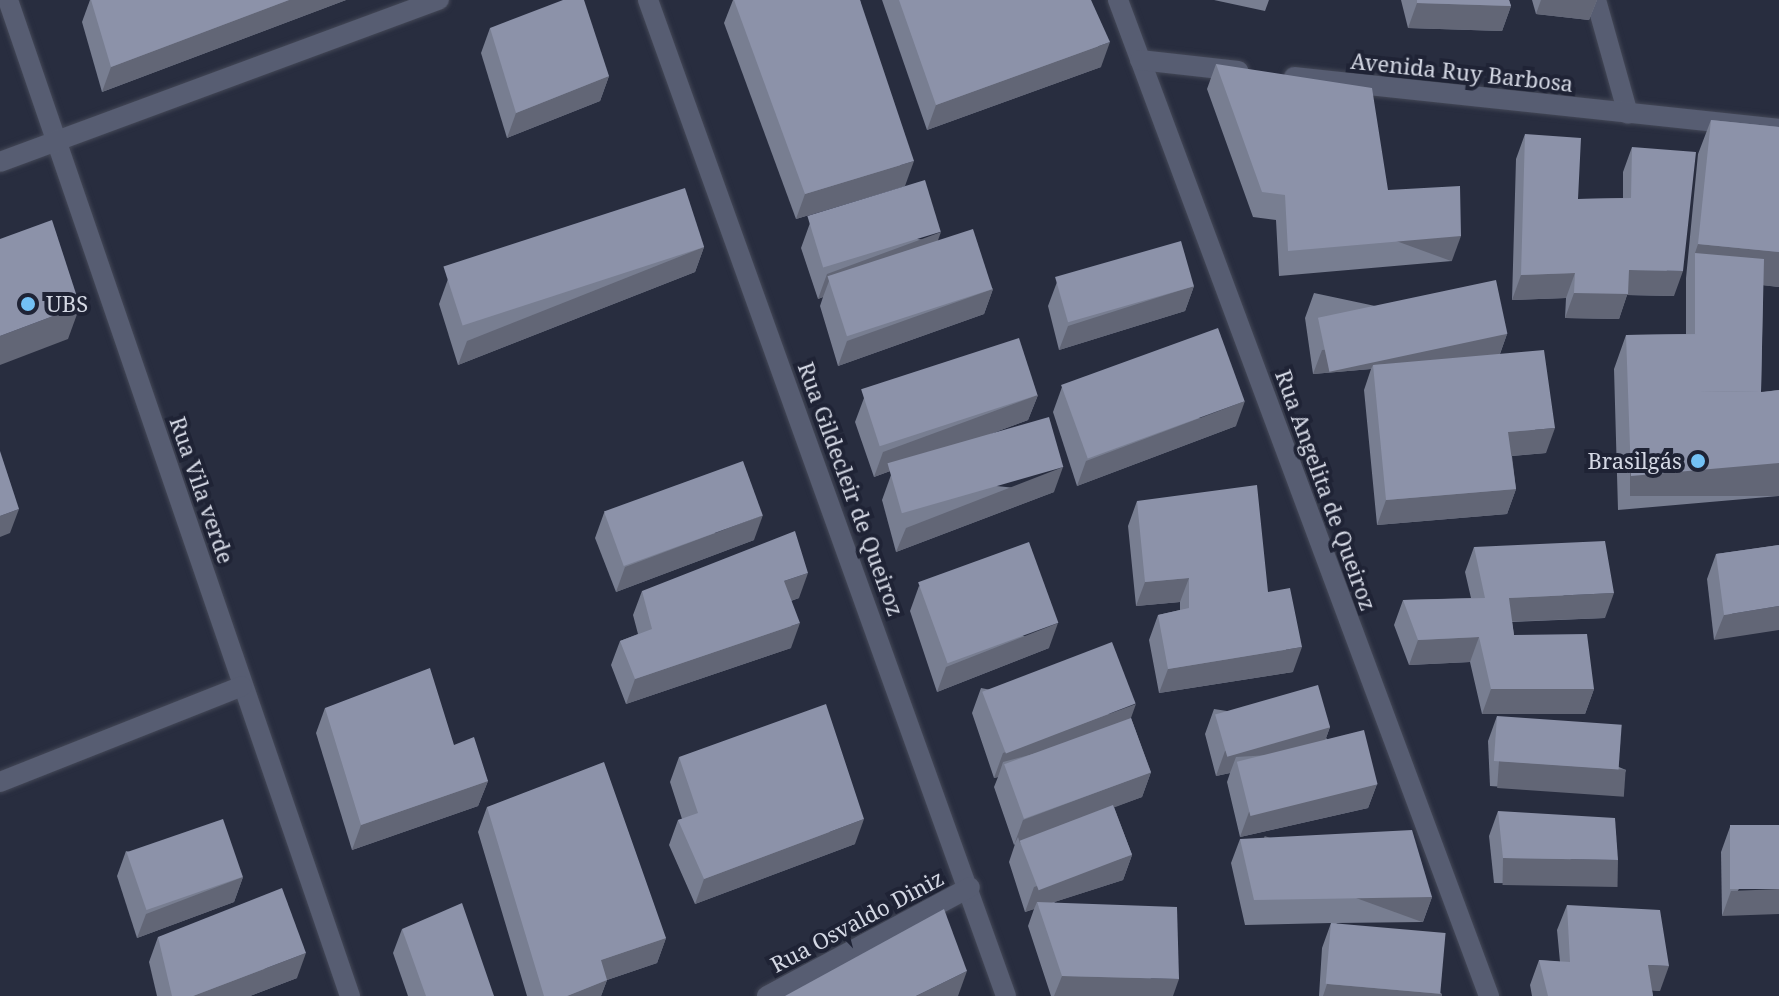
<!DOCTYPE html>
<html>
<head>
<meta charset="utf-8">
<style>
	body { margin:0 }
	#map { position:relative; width:1779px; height:996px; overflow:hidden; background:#282d3f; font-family:"Noto Serif",serif }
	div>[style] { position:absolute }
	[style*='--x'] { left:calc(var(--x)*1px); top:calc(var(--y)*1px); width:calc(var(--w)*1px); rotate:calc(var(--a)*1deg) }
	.roads { filter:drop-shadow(0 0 2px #444857) drop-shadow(0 0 2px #444857) }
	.minor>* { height:20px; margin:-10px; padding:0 10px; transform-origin:10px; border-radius:10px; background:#575d72 }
	.wall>* { inset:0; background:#787e91 }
	.shaded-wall>* { inset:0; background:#626676; transform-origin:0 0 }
	.building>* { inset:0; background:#8c92a9; transform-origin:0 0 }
	.dots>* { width:22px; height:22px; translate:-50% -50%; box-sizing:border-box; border:4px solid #1f2335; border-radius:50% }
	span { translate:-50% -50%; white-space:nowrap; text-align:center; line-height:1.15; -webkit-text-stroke:8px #1f2335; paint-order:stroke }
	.street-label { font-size:22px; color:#d4d8e4 }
	.poi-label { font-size:22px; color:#d4d8e4 }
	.left { translate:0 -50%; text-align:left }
	.right { translate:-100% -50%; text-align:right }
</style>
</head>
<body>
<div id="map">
	<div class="roads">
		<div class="minor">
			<div style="--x:8;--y:0;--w:1053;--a:71.05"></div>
			<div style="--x:648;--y:0;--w:1058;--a:70.23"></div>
			<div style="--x:1118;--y:0;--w:1063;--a:69.57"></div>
			<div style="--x:1596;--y:0;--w:118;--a:74.3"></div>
			<div style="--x:1140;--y:60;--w:99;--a:6.4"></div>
			<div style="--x:1294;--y:77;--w:488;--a:6.1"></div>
			<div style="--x:0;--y:162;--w:468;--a:-20.3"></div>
			<div style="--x:0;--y:782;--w:260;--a:-21.6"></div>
			<div style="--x:767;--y:996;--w:230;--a:-28.2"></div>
		</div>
	</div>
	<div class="wall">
		<div style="clip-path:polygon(90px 0,346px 0,102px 92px,82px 22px)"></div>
		<div style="clip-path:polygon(733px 0,860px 0,905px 186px,796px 219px,724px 23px)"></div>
		<div style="clip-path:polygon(882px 0,1091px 0,1101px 67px,927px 130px)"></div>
		<div style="clip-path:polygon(1214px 0,1269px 0,1265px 11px)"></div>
		<div style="clip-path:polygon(1401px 0,1509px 0,1511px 6px,1502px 31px,1408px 28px)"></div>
		<div style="clip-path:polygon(1532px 0,1597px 0,1589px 20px,1536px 14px)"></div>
		<div style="clip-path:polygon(490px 28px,609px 76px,600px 101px,507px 138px,481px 53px)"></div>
		<div style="clip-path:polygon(1216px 64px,1388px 190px,1452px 261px,1279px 276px,1276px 220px,1253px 217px,1207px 89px)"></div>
		<div style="clip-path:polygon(1711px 120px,1779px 127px,1779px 287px,1763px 285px,1761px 392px,1779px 390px,1779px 496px,1618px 510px,1614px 369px,1626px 335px,1686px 334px,1686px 278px,1698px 154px)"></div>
		<div style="clip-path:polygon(1525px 134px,1578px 199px,1623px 198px,1623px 172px,1632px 147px,1674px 296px,1627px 295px,1619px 319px,1565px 318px,1566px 298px,1512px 300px,1516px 159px)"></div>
		<div style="clip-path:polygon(810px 223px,938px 242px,993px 289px,984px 314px,838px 366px,820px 306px,823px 297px,818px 299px,801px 248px)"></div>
		<div style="clip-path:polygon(704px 247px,695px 272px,458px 365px,439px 304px,448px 279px)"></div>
		<div style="clip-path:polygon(1057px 282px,1194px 286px,1185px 311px,1059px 350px,1048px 306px)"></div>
		<div style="clip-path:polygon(1314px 293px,1507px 334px,1500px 354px,1546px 453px,1512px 456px,1516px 489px,1507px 514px,1377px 525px,1364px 390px,1371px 369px,1313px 374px,1305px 318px)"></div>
		<div style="clip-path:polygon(1062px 387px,1236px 426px,1077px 486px,1053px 412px)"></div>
		<div style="clip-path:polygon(1038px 395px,1028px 420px,874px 477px,855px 422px,864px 398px)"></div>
		<div style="clip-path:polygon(891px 475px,1054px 492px,896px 552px,882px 500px)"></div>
		<div style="clip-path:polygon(1137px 501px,1268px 592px,1293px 672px,1159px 693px,1149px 640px,1158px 615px,1180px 610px,1180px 602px,1136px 606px,1128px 526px)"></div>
		<div style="clip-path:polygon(604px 513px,754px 540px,616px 592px,595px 538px)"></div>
		<div style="clip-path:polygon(1779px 545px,1714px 640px,1707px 579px,1716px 554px)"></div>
		<div style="clip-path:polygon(1474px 547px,1605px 618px,1512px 622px,1514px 635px,1594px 689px,1585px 714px,1482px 714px,1470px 662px,1409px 665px,1394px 625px,1403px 600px,1471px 598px,1465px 572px)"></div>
		<div style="clip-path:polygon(919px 586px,1049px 648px,937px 692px,910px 611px)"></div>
		<div style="clip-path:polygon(642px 591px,799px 598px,791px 601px,791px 648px,626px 704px,611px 665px,620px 641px,638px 634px,633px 615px)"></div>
		<div style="clip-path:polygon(981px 688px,1131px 718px,1151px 772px,1142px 797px,1114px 807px,1132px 855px,1123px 880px,1054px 902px,1173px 996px,1051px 996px,1028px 926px,1034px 909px,1025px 912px,1009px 862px,1015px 844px,1014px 845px,994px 787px,998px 777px,994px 778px,972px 713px)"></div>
		<div style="clip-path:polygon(325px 708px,454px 745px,488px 781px,478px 806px,352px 850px,316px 733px)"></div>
		<div style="clip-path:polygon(1214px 709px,1330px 727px,1326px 738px,1377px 784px,1368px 808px,1240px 837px,1227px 782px,1230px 773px,1216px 776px,1205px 734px)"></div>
		<div style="clip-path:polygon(1497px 716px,1626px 770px,1617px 795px,1490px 786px,1488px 741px)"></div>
		<div style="clip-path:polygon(679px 757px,855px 844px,695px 904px,669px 845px,678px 820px,682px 819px,670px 782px)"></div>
		<div style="clip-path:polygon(487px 807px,666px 938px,657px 963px,607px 980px,601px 996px,527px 996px,478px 832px)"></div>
		<div style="clip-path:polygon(1498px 811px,1609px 885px,1494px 883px,1489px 836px)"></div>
		<div style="clip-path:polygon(1779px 825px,1722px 916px,1721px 852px,1730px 827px)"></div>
		<div style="clip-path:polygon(1240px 839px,1432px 897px,1423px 922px,1336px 923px,1442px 994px,1442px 996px,1319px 996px,1322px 948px,1331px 923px,1245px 925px,1231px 863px)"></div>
		<div style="clip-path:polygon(126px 851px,243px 877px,234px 902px,137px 938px,117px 876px)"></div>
		<div style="clip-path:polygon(1567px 905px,1660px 991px,1652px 990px,1653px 996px,1532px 996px,1530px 985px,1539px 960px,1560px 962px,1557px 930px)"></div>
		<div style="clip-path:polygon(402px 929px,494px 996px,408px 996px,393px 953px)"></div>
		<div style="clip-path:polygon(158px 937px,297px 978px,250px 996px,157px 996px,149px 962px)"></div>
	</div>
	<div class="shaded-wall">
		<div style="clip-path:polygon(289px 0,346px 0,102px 92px,111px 67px)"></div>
		<div style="clip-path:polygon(1541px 0,1597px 0,1589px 20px,1536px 14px)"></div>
		<div style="clip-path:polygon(1417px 3px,1511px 6px,1502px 31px,1408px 28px)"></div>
		<div style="clip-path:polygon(1110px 42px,1101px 67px,927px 130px,936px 105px)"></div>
		<div style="clip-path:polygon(609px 76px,600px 101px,507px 138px,516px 113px)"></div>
		<div style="clip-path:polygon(914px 161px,905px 186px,796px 219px,805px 194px)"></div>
		<div style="clip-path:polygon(941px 232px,932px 257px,829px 281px,823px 297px,818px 299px,827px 274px)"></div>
		<div style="left:1461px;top:236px;width:27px;height:174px;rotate:110deg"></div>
		<div style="clip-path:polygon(1698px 244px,1779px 252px,1779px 287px,1695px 278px,1695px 253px)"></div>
		<div style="clip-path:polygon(704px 247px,695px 272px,458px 365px,467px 341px)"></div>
		<div style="clip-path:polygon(1629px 270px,1683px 271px,1674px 296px,1627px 295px,1619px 319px,1565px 318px,1574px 293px)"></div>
		<div style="clip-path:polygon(1575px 273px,1566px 298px,1512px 300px,1521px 275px)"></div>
		<div style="clip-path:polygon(1194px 286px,1185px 311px,1059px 350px,1068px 326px)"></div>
		<div style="clip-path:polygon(993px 289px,984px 314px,838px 366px,847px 341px)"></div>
		<div style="clip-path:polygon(80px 306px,68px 339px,0 365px,0 336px)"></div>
		<div style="clip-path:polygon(1507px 334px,1498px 359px,1373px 365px,1371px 369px,1313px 374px,1322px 350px)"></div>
		<div style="clip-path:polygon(1038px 395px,1028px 420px,874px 477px,883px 452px)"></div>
		<div style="clip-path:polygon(1245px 401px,1236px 426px,1077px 486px,1086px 461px)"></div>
		<div style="clip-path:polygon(1555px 428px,1546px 453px,1499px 457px,1508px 432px)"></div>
		<div style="left:1779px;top:463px;width:33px;height:149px;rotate:90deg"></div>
		<div style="clip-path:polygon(1063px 467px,1054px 492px,896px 552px,906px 528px)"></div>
		<div style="clip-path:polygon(1516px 489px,1507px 514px,1377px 525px,1386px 500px)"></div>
		<div style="clip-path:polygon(19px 509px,10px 533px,0 537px,0 516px)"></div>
		<div style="clip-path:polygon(763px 515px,754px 540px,616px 592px,625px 567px)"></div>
		<div style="clip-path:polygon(808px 573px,799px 598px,775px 606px,784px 581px)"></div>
		<div style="clip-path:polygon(1189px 578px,1180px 602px,1136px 606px,1145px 582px)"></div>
		<div style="clip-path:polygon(1614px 593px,1605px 618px,1499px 622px,1509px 598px)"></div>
		<div style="clip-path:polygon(1779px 606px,1779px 630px,1714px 640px,1724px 615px)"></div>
		<div style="clip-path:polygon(800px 623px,791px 648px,626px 704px,635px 679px)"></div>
		<div style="clip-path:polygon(1058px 623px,1049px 648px,937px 692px,946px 667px)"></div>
		<div style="clip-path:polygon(1479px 637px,1470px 662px,1409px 665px,1418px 640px)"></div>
		<div style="clip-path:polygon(1302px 647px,1293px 672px,1159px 693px,1168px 669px)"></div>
		<div style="clip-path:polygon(1491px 689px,1594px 689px,1585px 714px,1482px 714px)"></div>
		<div style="clip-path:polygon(1136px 704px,1127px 729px,1003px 762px,998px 777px,994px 778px,1003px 753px)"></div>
		<div style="clip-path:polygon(1330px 727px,1321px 752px,1236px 757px,1230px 773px,1216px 776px,1225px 751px)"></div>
		<div style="left:1499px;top:761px;width:127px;height:27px;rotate:4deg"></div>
		<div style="clip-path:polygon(1151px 772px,1142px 797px,1020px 843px,1018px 837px,1014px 845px,1023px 820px)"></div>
		<div style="clip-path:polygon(488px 781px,478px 806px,352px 850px,361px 825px)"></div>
		<div style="clip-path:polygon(1377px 784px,1368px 808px,1240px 837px,1249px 812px)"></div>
		<div style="clip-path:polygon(864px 819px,855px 844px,695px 904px,704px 879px)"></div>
		<div style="clip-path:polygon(1132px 855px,1123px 880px,1039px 907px,1037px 902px,1034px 909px,1025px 912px,1034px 887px)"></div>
		<div style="left:1503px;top:858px;width:115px;height:27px;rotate:1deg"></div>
		<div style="clip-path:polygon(243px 877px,234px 902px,137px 938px,146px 914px)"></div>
		<div style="clip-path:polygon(1779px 889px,1779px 914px,1722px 916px,1731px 891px)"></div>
		<div style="left:1432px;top:897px;width:27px;height:178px;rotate:110deg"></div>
		<div style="clip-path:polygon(666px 938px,657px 963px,592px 985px,601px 960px)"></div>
		<div style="clip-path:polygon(306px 953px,297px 978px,250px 996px,193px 996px)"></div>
		<div style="clip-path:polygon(1648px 965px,1669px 966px,1660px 991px,1639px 990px)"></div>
		<div style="clip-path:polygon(967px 971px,958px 996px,916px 996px)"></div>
		<div style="clip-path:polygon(1062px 976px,1179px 979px,1173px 996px,1054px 996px)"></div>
		<div style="clip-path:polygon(607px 980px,601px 996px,567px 996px)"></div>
		<div style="clip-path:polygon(1327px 984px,1442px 994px,1442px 996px,1323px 996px)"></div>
	</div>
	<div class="building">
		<div style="clip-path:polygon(91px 0,289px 0,111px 67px)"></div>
		<div style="clip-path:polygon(563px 0,584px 0,609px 76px,516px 113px,490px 28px)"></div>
		<div style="clip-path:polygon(734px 0,860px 0,914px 161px,805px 194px)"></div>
		<div style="clip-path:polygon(899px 0,1091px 0,1110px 42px,936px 105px)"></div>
		<div style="clip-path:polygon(1417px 0,1509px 0,1511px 6px,1417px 3px)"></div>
		<div style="clip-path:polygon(1216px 64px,1372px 88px,1388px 190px,1460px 186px,1461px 236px,1288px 251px,1285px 195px,1262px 192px)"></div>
		<div style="clip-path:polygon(1711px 120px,1779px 127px,1779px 252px,1698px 244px)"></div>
		<div style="clip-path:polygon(1525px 134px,1581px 138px,1578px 199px,1631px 198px,1632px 147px,1696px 152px,1683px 271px,1629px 270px,1628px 294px,1574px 293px,1575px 273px,1521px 275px)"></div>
		<div style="left:925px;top:180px;width:54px;height:123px;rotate:73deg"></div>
		<div style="left:685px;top:188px;width:62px;height:254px;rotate:72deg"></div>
		<div style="clip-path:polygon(52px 220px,80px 306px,0 336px,0 239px)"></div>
		<div style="left:973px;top:229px;width:63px;height:153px;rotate:72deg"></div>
		<div style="left:1181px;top:241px;width:47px;height:131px;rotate:74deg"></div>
		<div style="clip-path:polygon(1695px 253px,1764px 259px,1761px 392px,1699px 391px,1699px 334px,1695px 334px)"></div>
		<div style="left:1496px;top:280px;width:55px;height:182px;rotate:78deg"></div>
		<div style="left:1218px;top:328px;width:78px;height:167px;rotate:70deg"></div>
		<div style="clip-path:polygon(1699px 334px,1699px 391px,1764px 392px,1779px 390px,1779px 463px,1631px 476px,1626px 335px)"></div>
		<div style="left:1019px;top:338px;width:60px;height:166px;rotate:72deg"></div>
		<div style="clip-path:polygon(1544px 350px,1555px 428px,1508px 432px,1516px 489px,1386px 500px,1373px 365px)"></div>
		<div style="left:1049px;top:417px;width:52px;height:168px;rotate:74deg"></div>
		<div style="clip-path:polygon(0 451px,19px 509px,0 516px)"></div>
		<div style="left:743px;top:461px;width:58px;height:148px;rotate:70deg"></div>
		<div style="clip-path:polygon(1257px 485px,1268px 592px,1290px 588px,1302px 647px,1168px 669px,1158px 615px,1189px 608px,1189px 578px,1145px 582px,1137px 501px)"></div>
		<div style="clip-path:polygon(795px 531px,808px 573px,784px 581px,800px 623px,635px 679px,620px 641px,652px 629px,642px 591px)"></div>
		<div style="clip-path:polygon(1605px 541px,1614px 593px,1509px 598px,1514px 635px,1587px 634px,1594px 689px,1491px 689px,1479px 637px,1418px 640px,1403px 600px,1485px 598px,1474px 547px)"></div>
		<div style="left:1029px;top:542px;width:86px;height:118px;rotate:70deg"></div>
		<div style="clip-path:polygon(1779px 545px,1779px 606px,1724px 615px,1716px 554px)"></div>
		<div style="left:1112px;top:642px;width:66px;height:139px;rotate:69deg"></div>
		<div style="clip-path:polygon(430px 668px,454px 745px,474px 737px,488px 781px,361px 825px,325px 708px)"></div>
		<div style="left:1318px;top:685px;width:44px;height:107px;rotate:74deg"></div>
		<div style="clip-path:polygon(826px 704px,864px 819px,704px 879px,678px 820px,698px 813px,679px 757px)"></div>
		<div style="left:1497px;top:716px;width:125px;height:45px;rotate:4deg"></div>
		<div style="left:1131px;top:718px;width:58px;height:135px;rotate:70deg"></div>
		<div style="left:1364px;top:730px;width:56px;height:131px;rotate:76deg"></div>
		<div style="clip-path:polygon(604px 762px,666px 938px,601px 960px,607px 980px,567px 996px,544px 996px,487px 807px)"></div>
		<div style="left:1113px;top:805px;width:53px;height:100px;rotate:69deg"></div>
		<div style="clip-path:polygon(1498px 811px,1615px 818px,1618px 860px,1503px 858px)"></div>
		<div style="left:223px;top:819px;width:61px;height:102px;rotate:71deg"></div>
		<div style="left:1779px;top:825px;width:64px;height:49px;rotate:90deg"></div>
		<div style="clip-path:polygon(1412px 830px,1432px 897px,1254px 900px,1240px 839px)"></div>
		<div style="clip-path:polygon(282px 888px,306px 953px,193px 996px,172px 996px,158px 937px)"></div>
		<div style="clip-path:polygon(1037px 902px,1177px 907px,1179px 979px,1062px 976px)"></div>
		<div style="clip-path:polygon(462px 903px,494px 996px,426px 996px,402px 929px)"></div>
		<div style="clip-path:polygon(1567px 905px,1660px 910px,1669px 966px,1648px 965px,1653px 996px,1548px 996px,1539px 960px,1570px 962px)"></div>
		<div style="clip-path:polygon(944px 909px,967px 971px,916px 996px,785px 996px)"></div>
		<div style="left:1331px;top:923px;width:115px;height:61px;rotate:5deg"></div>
	</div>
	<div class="dots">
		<div style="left:28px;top:304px;background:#73c1f5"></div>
		<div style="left:1698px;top:461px;background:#73c1f5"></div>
	</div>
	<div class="street-label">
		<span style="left:1462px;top:72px;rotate:6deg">Avenida Ruy Barbosa</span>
		<span style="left:851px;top:489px;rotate:70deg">Rua Gildecleir de Queiroz</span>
		<span style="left:202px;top:490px;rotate:71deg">Rua Vila verde</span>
		<span style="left:1326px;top:490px;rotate:70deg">Rua Angelita de Queiroz</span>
		<span style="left:857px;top:921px;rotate:-28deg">Rua Osvaldo Diniz</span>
	</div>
	<div class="poi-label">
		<span class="left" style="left:46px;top:304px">UBS</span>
		<span class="right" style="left:1682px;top:461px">Brasilgás</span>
	</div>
</div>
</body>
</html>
